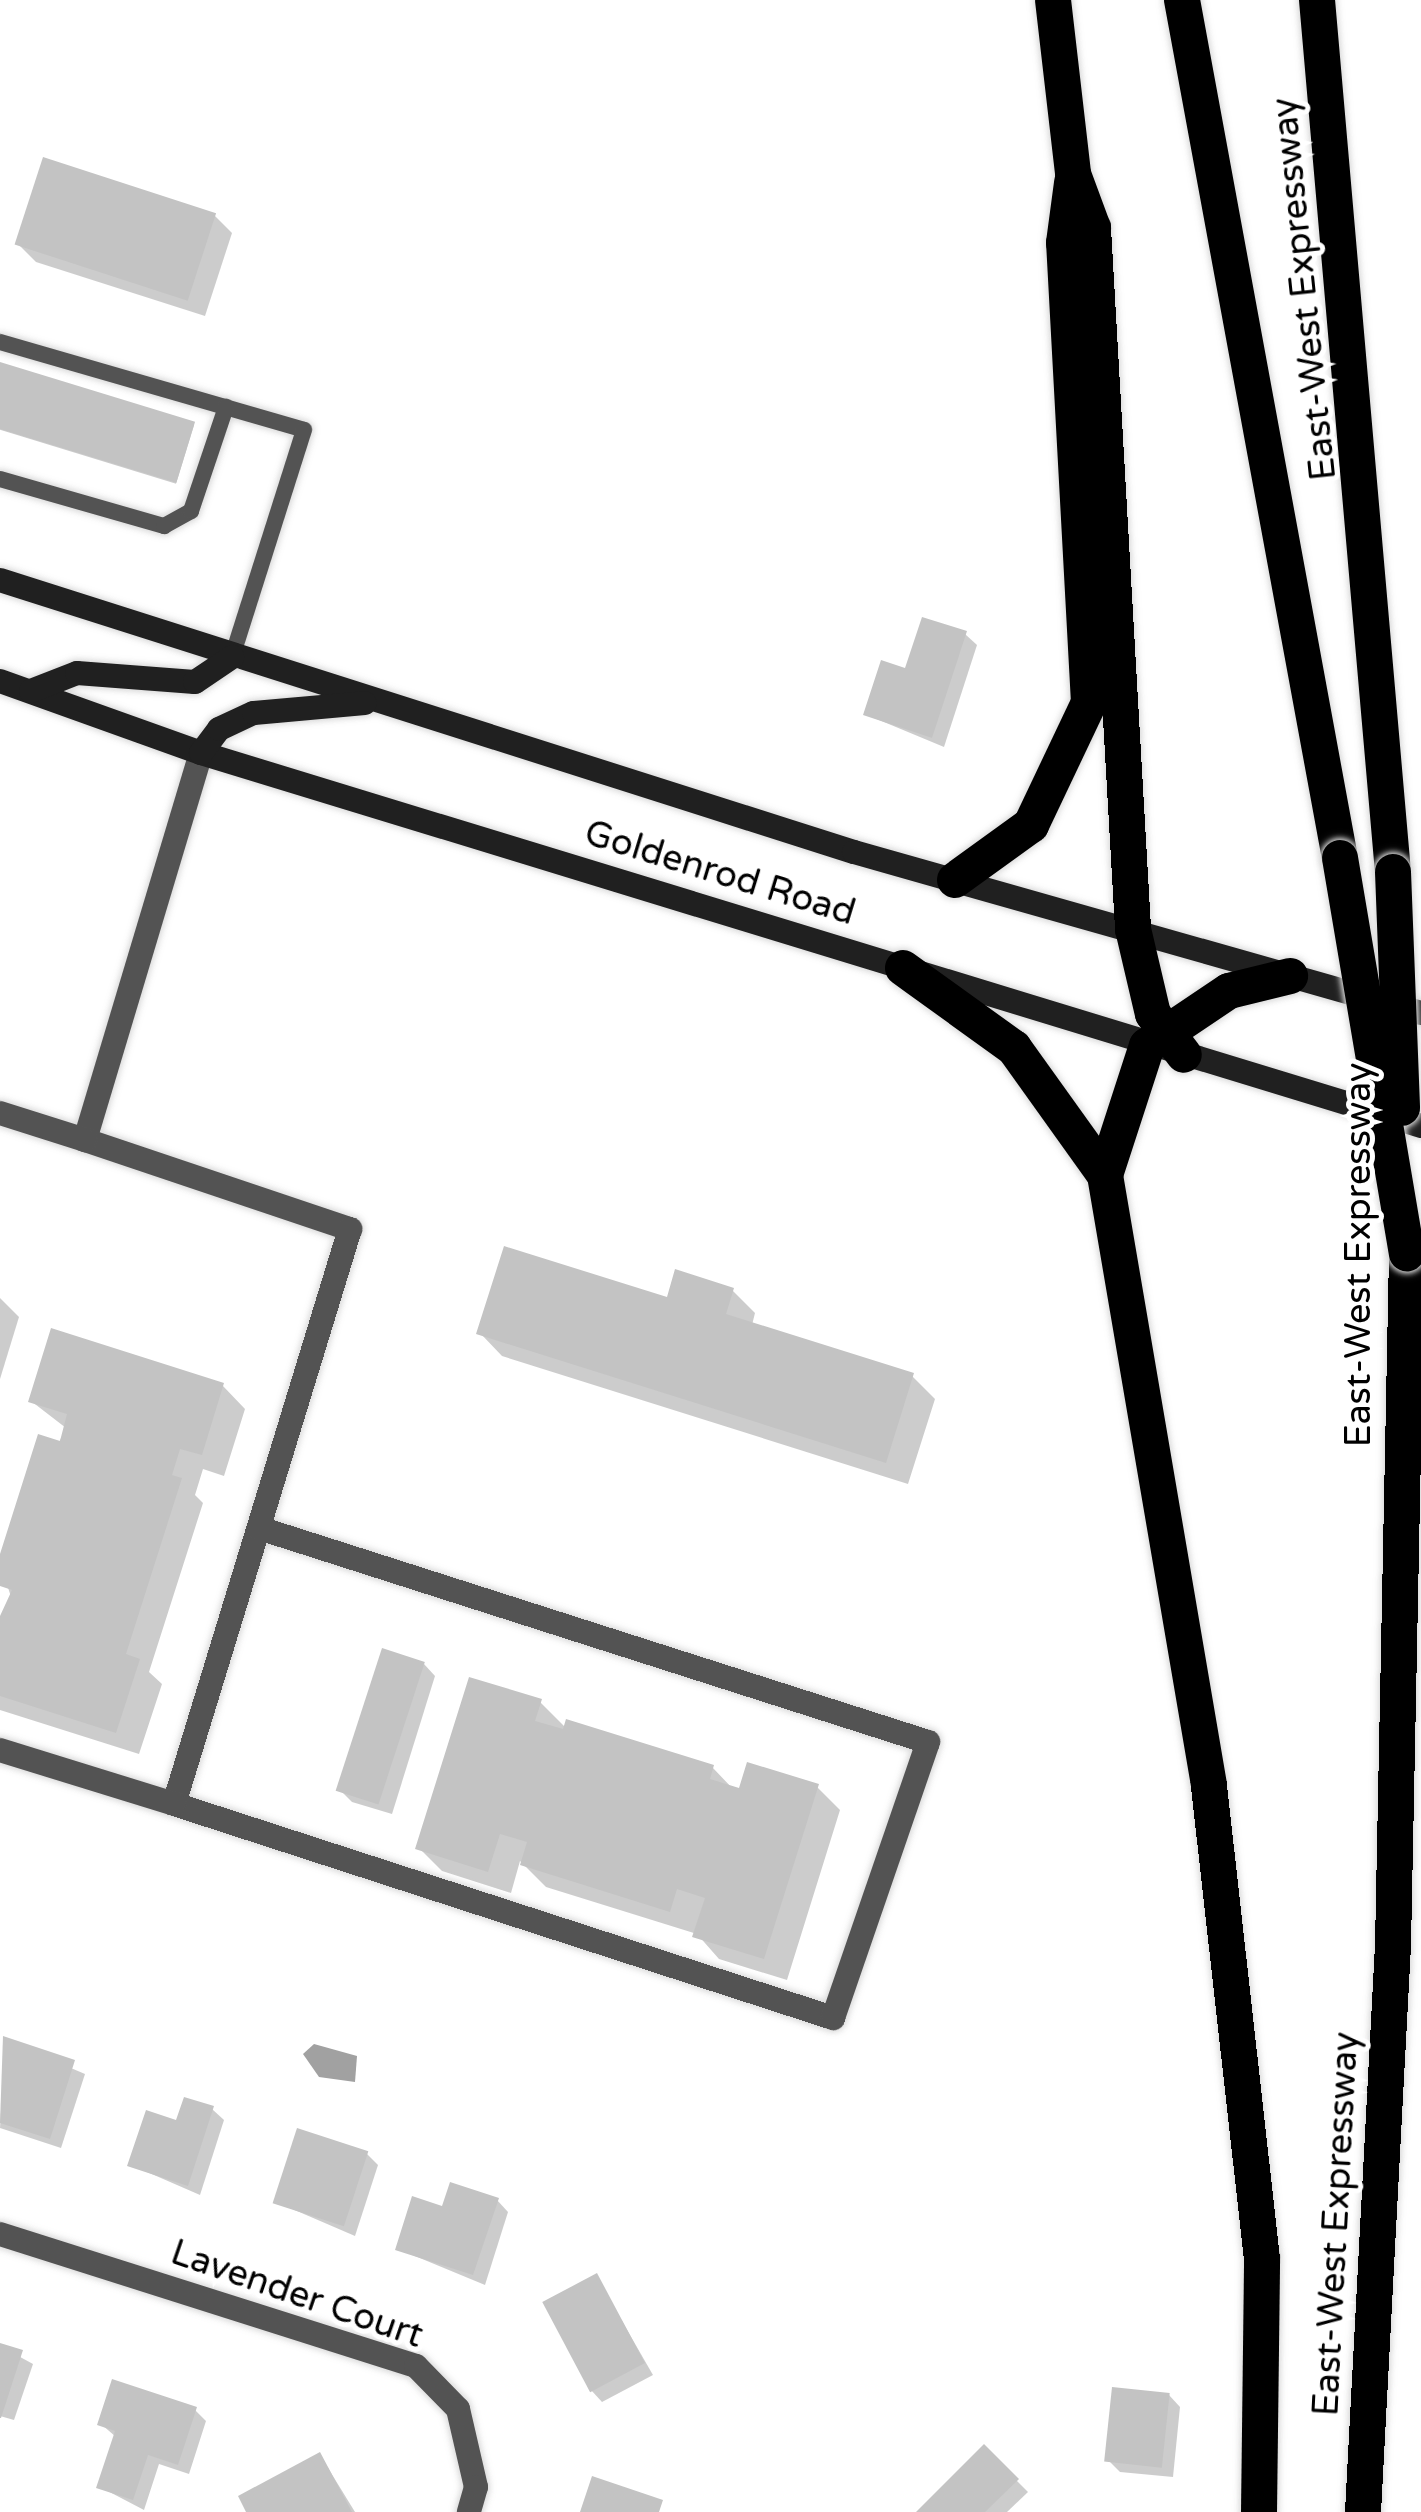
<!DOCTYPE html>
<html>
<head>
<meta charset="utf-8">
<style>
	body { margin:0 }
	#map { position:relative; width:1421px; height:2512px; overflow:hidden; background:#fff; font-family:"Varela Round",sans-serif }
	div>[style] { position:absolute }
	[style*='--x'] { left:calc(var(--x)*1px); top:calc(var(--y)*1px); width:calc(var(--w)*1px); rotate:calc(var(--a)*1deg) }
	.water>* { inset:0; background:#a1a1a1 }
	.shadow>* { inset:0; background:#0003; transform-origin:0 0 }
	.building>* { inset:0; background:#c3c3c3; transform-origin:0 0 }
	.roads { filter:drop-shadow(0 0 3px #dbdbdb) drop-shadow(0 0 3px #dbdbdb) }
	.lane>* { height:16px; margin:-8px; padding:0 8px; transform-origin:8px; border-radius:8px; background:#535353 }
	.street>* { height:24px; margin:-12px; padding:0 12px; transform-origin:12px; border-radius:12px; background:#535353 }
	.secondary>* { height:24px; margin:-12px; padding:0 12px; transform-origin:12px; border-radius:12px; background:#202020 }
	.highway>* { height:36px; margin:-18px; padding:0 18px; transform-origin:18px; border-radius:18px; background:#000 }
	.bridges { filter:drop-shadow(0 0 3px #dbdbdb) drop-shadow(0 0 3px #dbdbdb) }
	.highway-bridge>* { height:36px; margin:-18px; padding:0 18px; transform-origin:18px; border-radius:18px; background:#000 }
	span { translate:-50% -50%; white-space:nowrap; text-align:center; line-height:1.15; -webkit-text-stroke:10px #fff; paint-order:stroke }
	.street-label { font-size:36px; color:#000 }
</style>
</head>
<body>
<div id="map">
	<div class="water">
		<div style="clip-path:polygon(314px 2044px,357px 2056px,355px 2082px,319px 2077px,303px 2054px)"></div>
	</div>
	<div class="shadow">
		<div style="clip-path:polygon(214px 215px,232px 233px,205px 316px,36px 262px,18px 244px)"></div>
		<div style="left:0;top:365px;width:203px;height:62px;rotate:17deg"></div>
		<div style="clip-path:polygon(965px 634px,977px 645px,944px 747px,867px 715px)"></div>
		<div style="clip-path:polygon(732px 1290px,755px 1313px,752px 1325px,912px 1376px,935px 1399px,908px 1484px,502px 1356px,480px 1333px)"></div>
		<div style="clip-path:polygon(0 1298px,19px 1317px,0 1379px)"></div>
		<div style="clip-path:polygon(223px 1386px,245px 1409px,224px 1476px,203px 1469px,195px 1495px,203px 1503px,149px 1672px,162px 1684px,139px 1754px,0 1710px,0 1619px,12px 1600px,0 1563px,66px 1428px,31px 1401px)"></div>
		<div style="clip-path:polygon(424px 1664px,435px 1676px,392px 1814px,352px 1802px,340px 1790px)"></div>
		<div style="clip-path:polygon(540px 1702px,566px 1728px,713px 1768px,734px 1790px,817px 1787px,840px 1810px,787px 1980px,719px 1959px,697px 1934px,546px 1887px,520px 1861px,511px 1893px,442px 1871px,419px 1848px)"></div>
		<div style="clip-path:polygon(5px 2040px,85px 2074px,61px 2148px,0 2128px)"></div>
		<div style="clip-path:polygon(212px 2109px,224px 2120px,200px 2195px,131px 2165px)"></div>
		<div style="clip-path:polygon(367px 2154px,378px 2165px,355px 2236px,276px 2202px)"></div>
		<div style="clip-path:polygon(497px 2200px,508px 2212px,485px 2285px,398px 2249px,444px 2210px)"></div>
		<div style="clip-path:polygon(596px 2276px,653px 2375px,602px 2402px,591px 2390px)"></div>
		<div style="clip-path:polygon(0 2346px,33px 2364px,14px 2420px,0 2416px)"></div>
		<div style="clip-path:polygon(1169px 2395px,1180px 2407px,1173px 2477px,1120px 2472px,1109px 2461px)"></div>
		<div style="clip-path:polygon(195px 2410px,206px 2421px,189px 2474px,159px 2464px,144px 2510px,100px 2487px,116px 2437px,101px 2424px)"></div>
		<div style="clip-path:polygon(984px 2448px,1028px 2492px,1007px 2512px,920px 2512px)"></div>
		<div style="clip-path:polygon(320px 2455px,355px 2512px,250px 2512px)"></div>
	</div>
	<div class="building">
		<div style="left:43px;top:157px;width:182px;height:92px;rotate:18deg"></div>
		<div style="left:0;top:362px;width:204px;height:64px;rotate:17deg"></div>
		<div style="clip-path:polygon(922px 617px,967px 631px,932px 738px,863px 715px,881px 660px,905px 668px)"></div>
		<div style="clip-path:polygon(504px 1246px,667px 1297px,675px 1269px,734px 1288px,726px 1314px,914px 1373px,886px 1463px,476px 1334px)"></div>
		<div style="clip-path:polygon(51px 1328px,224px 1383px,202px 1455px,180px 1449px,172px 1475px,182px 1478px,126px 1654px,140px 1659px,116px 1733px,0 1696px,0 1616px,12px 1590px,0 1586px,0 1554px,38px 1434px,60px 1441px,67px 1414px,28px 1402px)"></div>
		<div style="left:382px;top:1648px;width:45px;height:150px;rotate:18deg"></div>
		<div style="clip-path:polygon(469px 1677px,542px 1699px,535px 1721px,563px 1729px,566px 1719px,714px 1765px,710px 1779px,739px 1788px,747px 1762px,819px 1784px,764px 1959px,692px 1937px,705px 1898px,677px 1889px,670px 1912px,520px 1865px,527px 1842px,500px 1834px,488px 1872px,415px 1849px)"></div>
		<div style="clip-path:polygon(3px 2036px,75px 2060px,50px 2139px,0 2123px)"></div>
		<div style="clip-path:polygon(184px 2097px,214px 2106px,188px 2186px,127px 2166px,146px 2110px,176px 2120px)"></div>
		<div style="left:297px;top:2128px;width:75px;height:79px;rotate:18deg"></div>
		<div style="clip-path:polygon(450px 2182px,499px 2198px,473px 2275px,395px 2250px,412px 2196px,442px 2206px)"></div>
		<div style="left:597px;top:2273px;width:102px;height:62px;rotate:62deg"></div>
		<div style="clip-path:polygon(0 2343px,23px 2350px,1px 2418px,0 2418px)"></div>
		<div style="clip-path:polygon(112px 2379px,197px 2407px,178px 2465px,148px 2455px,133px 2500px,96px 2488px,115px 2431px,97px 2425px)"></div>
		<div style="left:1112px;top:2387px;width:58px;height:75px;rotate:6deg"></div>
		<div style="clip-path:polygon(984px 2444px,1019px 2479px,985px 2512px,916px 2512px)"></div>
		<div style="clip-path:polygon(320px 2452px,352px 2512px,246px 2512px,238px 2496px)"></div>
		<div style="clip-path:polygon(592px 2476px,663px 2500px,659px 2512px,580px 2512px)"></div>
	</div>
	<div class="roads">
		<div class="lane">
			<div style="--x:0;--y:342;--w:316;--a:16.1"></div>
			<div style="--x:304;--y:430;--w:238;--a:107.6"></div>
			<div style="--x:0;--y:479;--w:171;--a:16"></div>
			<div style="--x:164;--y:526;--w:31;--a:-29"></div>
			<div style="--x:191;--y:511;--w:110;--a:-71.4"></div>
		</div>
		<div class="street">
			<div style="--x:201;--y:753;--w:404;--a:106.7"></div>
			<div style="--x:85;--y:1140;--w:280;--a:18.6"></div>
			<div style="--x:350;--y:1229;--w:601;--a:107.02"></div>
			<div style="--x:174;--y:1804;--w:693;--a:17.99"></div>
			<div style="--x:833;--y:2018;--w:292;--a:-71"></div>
			<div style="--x:928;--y:1742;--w:702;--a:-162.26"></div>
			<div style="--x:0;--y:1113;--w:89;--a:17.6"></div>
			<div style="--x:0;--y:1750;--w:182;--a:17.2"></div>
			<div style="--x:0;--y:2234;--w:436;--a:17.6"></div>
			<div style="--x:416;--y:2366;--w:60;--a:45.7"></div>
			<div style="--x:458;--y:2409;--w:80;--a:77"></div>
			<div style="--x:476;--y:2487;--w:26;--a:106"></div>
		</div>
		<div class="secondary">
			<div style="--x:0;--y:580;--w:896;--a:17.67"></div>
			<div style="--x:854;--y:852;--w:589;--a:15.85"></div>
			<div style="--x:0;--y:681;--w:214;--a:19.7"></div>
			<div style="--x:201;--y:753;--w:1276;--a:17"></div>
			<div style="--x:31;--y:691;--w:49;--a:-21.4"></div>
			<div style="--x:77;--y:673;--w:118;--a:4.4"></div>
			<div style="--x:195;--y:682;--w:45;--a:-34"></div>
			<div style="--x:201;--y:753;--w:30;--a:-53"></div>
			<div style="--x:219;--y:729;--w:38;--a:-25"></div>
			<div style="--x:254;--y:713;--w:111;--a:-5.1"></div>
		</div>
		<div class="highway">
			<div style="--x:1053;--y:0;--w:175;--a:83.4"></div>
			<div style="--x:1073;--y:174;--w:58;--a:69.7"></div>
			<div style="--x:1093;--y:228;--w:702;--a:86.73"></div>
			<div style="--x:1133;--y:929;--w:87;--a:76.8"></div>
			<div style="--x:1153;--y:1014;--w:51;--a:52.9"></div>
			<div style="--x:1182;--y:0;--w:872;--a:79.57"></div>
			<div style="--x:1317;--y:0;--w:875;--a:85.02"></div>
			<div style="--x:955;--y:880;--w:94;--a:-35.9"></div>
			<div style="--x:1031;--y:825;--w:135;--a:-64.6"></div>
			<div style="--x:1089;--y:703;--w:461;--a:-93.1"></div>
			<div style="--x:1064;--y:243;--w:61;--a:-82.4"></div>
			<div style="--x:903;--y:968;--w:137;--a:35.8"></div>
			<div style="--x:1014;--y:1048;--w:156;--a:54.4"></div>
			<div style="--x:1259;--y:2512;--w:253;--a:-89.3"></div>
			<div style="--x:1262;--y:2259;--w:477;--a:-96.4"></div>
			<div style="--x:1209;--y:1785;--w:619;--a:-99.68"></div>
			<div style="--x:1105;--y:1175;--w:136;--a:-72"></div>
			<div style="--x:1147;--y:1046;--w:99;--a:-33.9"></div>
			<div style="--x:1229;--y:991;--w:63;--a:-13.8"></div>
			<div style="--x:1363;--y:2512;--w:568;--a:-86.97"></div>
			<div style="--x:1393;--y:1945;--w:692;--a:-88.84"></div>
		</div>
	</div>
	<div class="bridges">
		<div class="highway-bridge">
			<div style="--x:1340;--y:858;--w:401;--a:80.4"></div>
			<div style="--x:1393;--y:872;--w:236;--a:87.8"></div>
		</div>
	</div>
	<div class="street-label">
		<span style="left:1304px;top:289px;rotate:-96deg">East-West Expressway</span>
		<span style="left:720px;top:873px;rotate:17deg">Goldenrod Road</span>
		<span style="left:1359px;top:1255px;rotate:-90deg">East-West Expressway</span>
		<span style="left:1336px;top:2224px;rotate:-87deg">East-West Expressway</span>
		<span style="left:297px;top:2294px;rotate:19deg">Lavender Court</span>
	</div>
</div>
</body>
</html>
